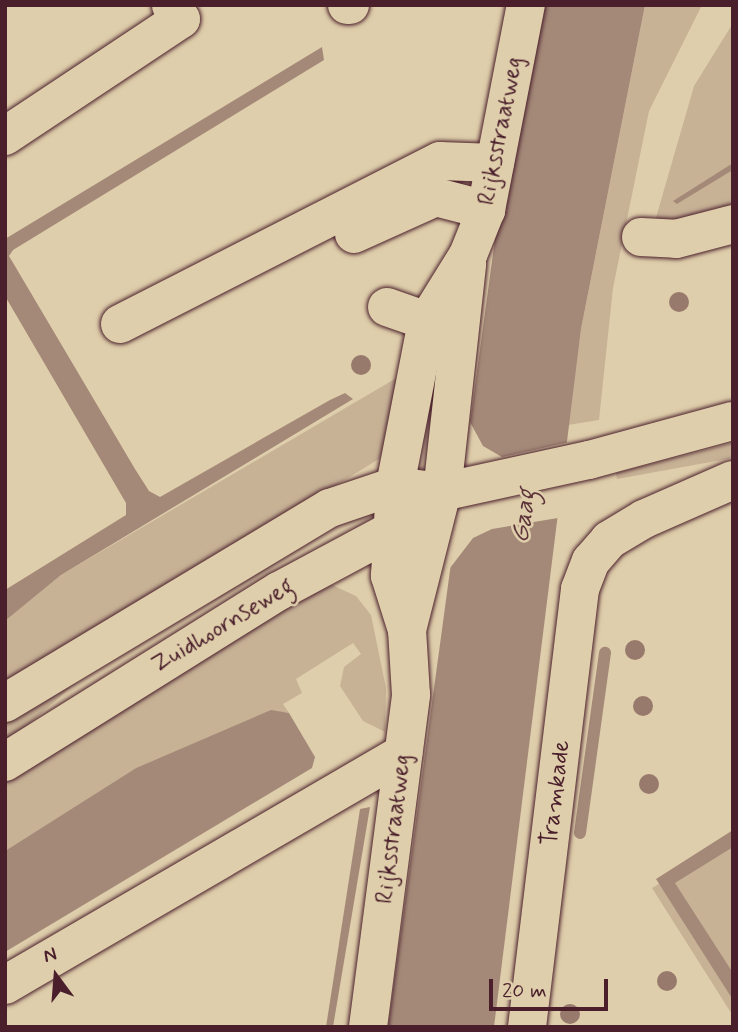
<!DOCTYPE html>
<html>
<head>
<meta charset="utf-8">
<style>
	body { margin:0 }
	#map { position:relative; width:738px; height:1032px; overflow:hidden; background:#dfceab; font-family:Mynerve,sans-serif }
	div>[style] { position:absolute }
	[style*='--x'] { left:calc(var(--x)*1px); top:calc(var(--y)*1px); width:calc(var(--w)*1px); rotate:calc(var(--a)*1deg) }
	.green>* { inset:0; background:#c7b296 }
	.water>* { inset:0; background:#a48978 }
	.pier>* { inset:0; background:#dfceab }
	.stream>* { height:12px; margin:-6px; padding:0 6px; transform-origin:6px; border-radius:6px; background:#a48978 }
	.roads { filter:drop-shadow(0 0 2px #4a1f2b) drop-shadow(0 0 2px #4a1f2b) }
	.minor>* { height:38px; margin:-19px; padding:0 19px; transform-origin:19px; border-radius:19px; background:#dfceab }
	.major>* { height:38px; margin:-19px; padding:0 19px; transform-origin:19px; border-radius:19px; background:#dfceab }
	.trees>* { width:20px; height:20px; margin:-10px; border-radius:50%; background:#987a6d }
	span { translate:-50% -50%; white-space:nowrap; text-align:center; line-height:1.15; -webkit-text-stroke:5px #dfceab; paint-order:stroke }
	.street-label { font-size:24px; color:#4a1f2b }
	.water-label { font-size:26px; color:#5c343a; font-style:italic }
	.frame { position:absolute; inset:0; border:7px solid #4a1f2b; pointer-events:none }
	.north { position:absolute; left:21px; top:941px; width:70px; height:70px; -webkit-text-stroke:5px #dfceab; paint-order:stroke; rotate:344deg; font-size:19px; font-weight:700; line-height:28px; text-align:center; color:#4a1f2b }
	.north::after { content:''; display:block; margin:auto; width:24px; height:32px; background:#4a1f2b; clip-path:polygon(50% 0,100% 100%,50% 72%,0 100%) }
	.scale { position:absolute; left:489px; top:979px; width:119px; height:32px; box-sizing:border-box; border:4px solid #4a1f2b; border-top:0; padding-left:9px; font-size:21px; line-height:24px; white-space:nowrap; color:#4a1f2b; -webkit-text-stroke:5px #dfceab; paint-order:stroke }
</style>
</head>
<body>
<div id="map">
	<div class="green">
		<div style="clip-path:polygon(645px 5px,702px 5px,649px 111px,613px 288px,599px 420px,568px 425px,581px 329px)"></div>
		<div style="clip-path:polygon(733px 23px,733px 163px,677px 204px,733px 170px,733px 208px,682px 225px,655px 221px,694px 86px)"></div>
		<div style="clip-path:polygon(405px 373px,393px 435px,379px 459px,5px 687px,5px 621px,61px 575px)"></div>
		<div style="clip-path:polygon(733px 443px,733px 458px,617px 479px,616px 473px)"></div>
		<div style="clip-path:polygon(332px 585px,356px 596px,371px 615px,386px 688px,385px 732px,363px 721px,340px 686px,344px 667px,361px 654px,353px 643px,296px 679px,302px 693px,283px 704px,289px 713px,271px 711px,136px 768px,5px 851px,5px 777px,307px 591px)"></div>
		<div style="clip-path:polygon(81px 678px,10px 741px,5px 744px,5px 713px)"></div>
		<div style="clip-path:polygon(733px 839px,733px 1016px,652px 888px)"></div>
	</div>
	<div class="water">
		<div style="clip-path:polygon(540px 5px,645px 5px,581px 329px,494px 1027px,388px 1027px,501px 195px)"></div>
		<div style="clip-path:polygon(322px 47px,324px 60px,13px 250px,9px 256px,135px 469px,149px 491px,160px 497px,330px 400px,345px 393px,353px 399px,61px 575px,5px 621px,5px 590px,126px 515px,126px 503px,5px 296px,5px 239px)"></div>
		<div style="clip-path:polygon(733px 163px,733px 170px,677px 204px,673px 201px)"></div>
		<div style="clip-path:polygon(271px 710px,289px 713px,315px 757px,312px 768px,5px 952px,5px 851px,136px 768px)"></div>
		<div style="clip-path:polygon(370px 807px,333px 1027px,326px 1027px,360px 809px)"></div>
		<div style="clip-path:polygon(733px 830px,733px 847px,675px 883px,733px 973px,733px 1000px,656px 879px)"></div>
	</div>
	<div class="pier">
		<div style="clip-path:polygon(470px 422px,483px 446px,502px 457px,569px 442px,558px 518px,492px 529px,473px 538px,450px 568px)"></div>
	</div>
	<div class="stream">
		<div style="--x:580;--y:833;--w:182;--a:-82.1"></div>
	</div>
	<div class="roads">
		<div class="minor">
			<div style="--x:347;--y:5;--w:3;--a:0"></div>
			<div style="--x:5;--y:136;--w:211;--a:-33.6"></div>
			<div style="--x:181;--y:19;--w:17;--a:-126"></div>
			<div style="--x:354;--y:234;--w:90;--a:-24.3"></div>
			<div style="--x:436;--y:197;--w:52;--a:14.6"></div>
			<div style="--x:641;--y:237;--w:35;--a:3"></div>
			<div style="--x:676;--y:239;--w:59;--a:-14.7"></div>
			<div style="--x:387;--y:307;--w:42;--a:19.3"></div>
			<div style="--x:120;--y:324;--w:359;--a:-27"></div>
			<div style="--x:440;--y:161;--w:55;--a:2.1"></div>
			<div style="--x:407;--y:630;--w:142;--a:-75.8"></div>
			<div style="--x:442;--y:492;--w:229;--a:-83.7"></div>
			<div style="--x:5;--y:985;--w:461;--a:-30.2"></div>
			<div style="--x:368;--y:1027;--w:335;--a:-82.6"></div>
			<div style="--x:411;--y:695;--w:65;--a:-93.5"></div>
			<div style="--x:407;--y:630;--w:57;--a:-107.5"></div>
			<div style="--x:390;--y:576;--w:90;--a:-86.8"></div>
			<div style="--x:395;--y:486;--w:168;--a:-79"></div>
			<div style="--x:427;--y:321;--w:78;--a:-58.2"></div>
			<div style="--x:468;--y:255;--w:48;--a:-68.2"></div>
			<div style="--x:486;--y:210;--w:209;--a:-79"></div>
			<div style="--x:527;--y:1027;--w:441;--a:-83.1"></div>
			<div style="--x:580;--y:589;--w:30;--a:-69"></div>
			<div style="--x:591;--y:561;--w:28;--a:-49"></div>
			<div style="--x:609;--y:540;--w:41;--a:-31"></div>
			<div style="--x:644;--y:519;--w:97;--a:-23.7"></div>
		</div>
		<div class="major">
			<div style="--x:5;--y:703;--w:379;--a:-31"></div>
			<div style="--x:330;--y:508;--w:69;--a:-18.7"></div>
			<div style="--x:395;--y:486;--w:47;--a:7.3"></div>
			<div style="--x:5;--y:762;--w:323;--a:-32"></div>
			<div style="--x:279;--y:591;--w:129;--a:-28.2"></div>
			<div style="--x:393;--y:530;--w:62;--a:-37.8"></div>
			<div style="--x:442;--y:492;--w:150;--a:-12.3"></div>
			<div style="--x:589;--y:460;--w:149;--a:-15.2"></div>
		</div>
	</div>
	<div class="trees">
		<div style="left:679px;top:302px"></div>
		<div style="left:361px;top:365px"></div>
		<div style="left:635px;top:650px"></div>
		<div style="left:643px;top:706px"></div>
		<div style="left:649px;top:784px"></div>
		<div style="left:667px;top:981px"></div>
		<div style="left:570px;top:1014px"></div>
	</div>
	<div class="street-label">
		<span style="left:501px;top:131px;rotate:-79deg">Rijksstraatweg</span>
		<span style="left:223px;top:626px;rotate:-31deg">Zuidhoornseweg</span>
		<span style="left:556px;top:793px;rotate:-83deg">Tramkade</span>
		<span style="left:394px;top:829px;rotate:-83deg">Rijksstraatweg</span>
	</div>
	<div class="water-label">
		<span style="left:525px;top:516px;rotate:-82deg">Gaag</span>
	</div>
	<div class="frame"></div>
	<div class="north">N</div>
	<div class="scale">20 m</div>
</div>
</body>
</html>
